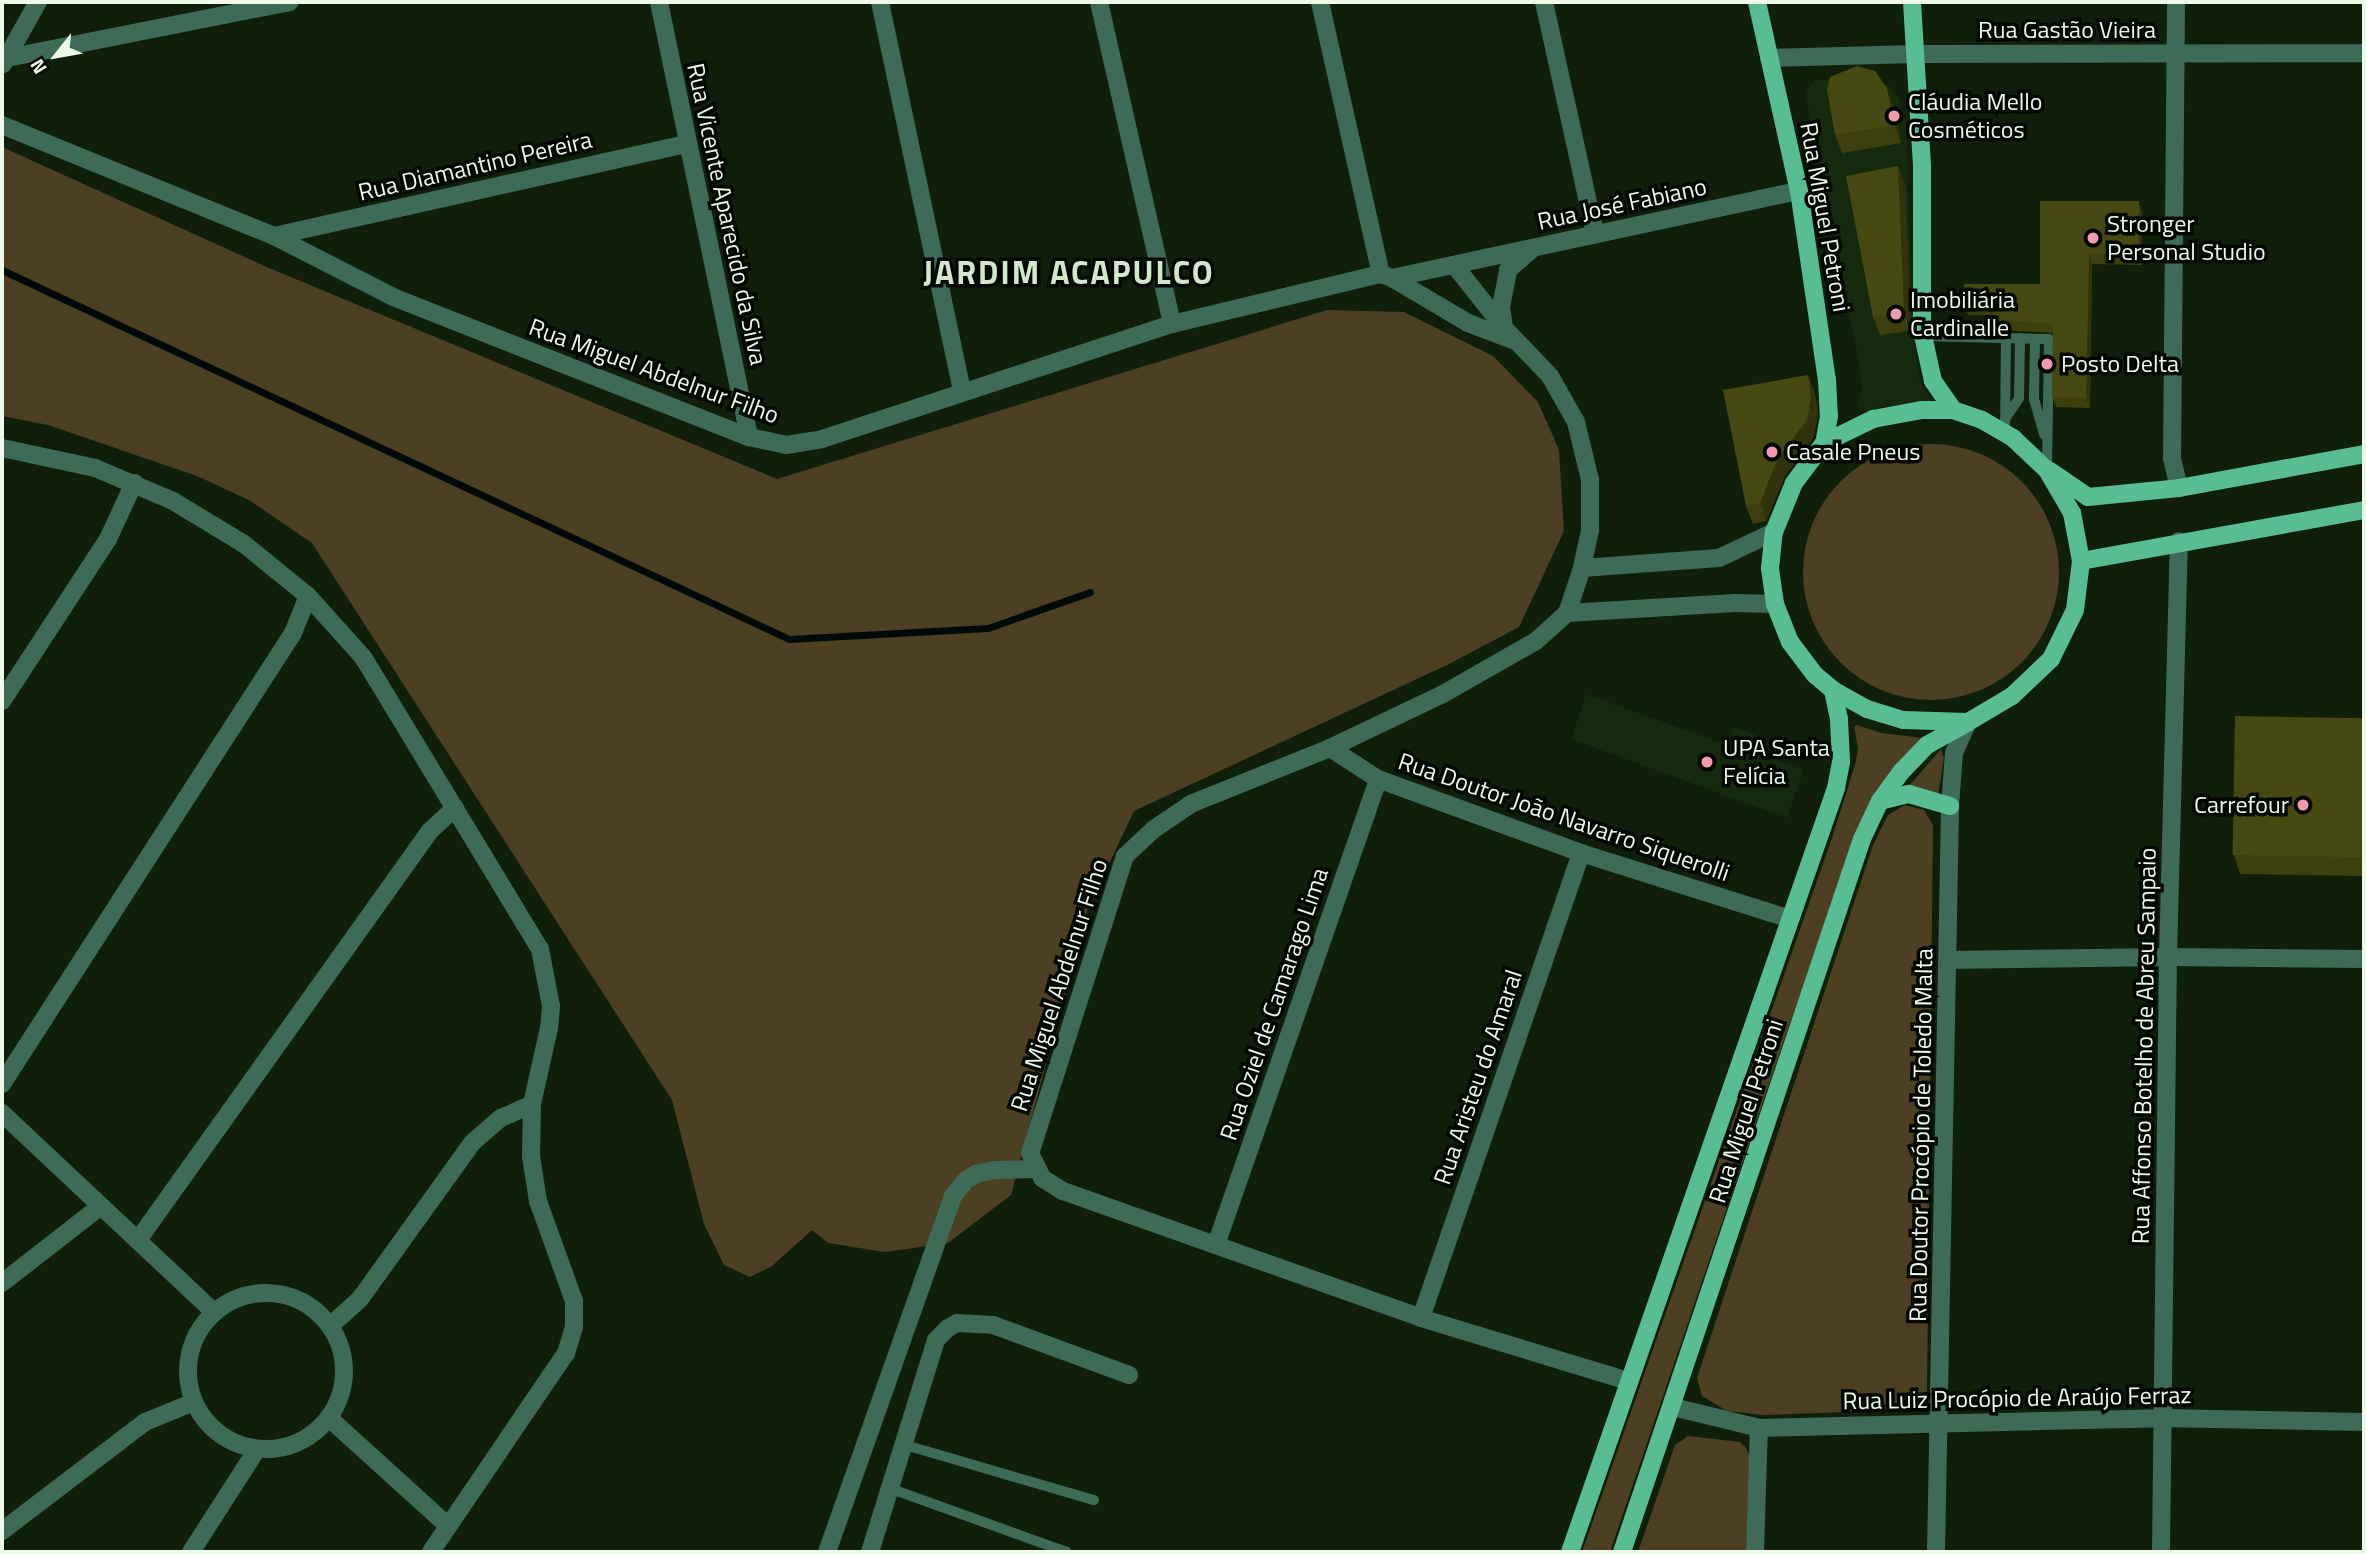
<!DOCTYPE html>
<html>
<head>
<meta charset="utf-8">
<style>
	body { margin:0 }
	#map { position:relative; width:2366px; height:1554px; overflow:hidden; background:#101f09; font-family:"Titillium Web",sans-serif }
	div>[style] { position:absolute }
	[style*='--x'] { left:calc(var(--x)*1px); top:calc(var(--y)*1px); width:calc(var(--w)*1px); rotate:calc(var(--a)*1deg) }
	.built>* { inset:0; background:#15290c }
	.green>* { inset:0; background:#4d3f22 }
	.round { border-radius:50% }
	.stream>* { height:7px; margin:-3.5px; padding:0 3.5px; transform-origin:3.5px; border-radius:3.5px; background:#000a09 }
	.service>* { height:10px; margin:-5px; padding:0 5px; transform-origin:5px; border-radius:5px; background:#3d6b57 }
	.minor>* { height:18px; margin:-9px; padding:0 9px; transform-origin:9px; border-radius:9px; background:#3d6b57 }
	.minor>.ring { margin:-9px; padding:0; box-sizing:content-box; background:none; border:18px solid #3d6b57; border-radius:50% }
	.primary>* { height:18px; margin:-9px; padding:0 9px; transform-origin:9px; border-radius:9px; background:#58bd93 }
	.wall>* { inset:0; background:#3d3f0f }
	.shaded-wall>* { inset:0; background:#32330d }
	.building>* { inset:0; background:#474912; transform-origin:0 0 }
	.dots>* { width:19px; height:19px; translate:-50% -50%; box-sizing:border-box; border:4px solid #030702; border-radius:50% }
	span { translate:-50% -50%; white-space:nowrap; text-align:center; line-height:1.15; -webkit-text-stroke:7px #030702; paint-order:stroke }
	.street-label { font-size:24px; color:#eef9ea }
	.poi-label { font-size:24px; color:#eef9ea }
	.left { translate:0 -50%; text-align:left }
	.right { translate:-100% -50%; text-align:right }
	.district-label { font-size:32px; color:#d2e8ca; font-weight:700; letter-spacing:2px }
	.frame { position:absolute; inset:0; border:4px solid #eef9ea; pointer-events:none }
	.north { position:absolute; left:21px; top:21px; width:70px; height:70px; -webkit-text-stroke:5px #030702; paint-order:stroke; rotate:239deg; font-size:19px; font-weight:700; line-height:28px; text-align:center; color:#eef9ea }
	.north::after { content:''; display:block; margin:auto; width:24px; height:32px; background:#eef9ea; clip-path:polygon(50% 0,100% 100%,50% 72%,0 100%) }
</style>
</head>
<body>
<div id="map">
	<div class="built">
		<div style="clip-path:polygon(1815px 80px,1875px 80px,1890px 87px,1899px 99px,1906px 125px,1915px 355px,1921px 384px,1933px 403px,1882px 406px,1868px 411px,1857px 405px,1862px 387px,1858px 359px,1805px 91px)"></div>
		<div style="clip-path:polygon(1586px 694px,1727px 745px,1734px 727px,1762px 737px,1757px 753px,1804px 770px,1787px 818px,1571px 739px)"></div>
	</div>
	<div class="green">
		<div style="clip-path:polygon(2px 147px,269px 268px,777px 479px,1327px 310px,1404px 312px,1493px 356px,1538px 402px,1559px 450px,1564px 531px,1519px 627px,1449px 664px,1134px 811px,1088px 908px,1011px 1195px,948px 1243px,885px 1252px,828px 1243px,812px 1230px,772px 1266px,750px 1277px,724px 1265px,704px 1224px,672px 1100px,312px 543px,249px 500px,197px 476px,48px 425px,2px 416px)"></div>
		<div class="round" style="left:1803px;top:444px;width:256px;height:256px"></div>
		<div style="clip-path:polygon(1857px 725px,1881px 733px,1923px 738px,1874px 800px,1790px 1023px,1610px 1552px,1582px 1552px,1832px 838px,1855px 765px,1858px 749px,1854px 727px)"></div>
		<div style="clip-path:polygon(1941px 749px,1944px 758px,1938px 796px,1908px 787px)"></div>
		<div style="clip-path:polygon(1905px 805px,1924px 810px,1933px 825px,1927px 1392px,1918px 1404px,1902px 1410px,1764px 1415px,1727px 1411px,1702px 1396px,1697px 1378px,1873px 845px,1888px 815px)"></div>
		<div style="clip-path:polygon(1688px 1436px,1740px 1442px,1746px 1448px,1750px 1457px,1746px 1552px,1638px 1552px,1675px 1445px)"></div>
	</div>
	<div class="stream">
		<div style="--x:2;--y:270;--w:869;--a:25.12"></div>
		<div style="--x:789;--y:639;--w:199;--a:-3.2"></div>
		<div style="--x:988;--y:628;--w:108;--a:-19.4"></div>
	</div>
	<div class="service">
		<div style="--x:1923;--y:336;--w:126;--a:1.4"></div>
		<div style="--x:2049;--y:339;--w:131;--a:90.9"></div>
		<div style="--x:2035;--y:339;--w:60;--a:91"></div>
		<div style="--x:2034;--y:399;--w:37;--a:74"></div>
		<div style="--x:2005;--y:419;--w:25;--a:-56"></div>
		<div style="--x:2019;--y:398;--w:60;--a:-89"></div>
		<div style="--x:2005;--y:433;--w:95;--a:-89.4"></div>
		<div style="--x:902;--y:1444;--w:200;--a:16.3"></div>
		<div style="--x:889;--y:1488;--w:189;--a:19.8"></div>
	</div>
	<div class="minor">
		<div style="--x:659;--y:2;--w:444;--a:78.3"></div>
		<div style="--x:880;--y:2;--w:399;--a:78.1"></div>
		<div style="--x:1099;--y:2;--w:330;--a:77.2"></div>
		<div style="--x:1320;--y:2;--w:279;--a:77.4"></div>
		<div style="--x:1544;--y:2;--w:238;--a:77.6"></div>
		<div style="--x:2176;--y:2;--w:456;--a:90.5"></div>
		<div style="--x:2172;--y:458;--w:31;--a:77"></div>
		<div style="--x:7;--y:58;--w:288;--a:-11.2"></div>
		<div style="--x:1769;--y:58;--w:145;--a:-1.6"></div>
		<div style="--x:1914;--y:54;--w:450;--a:-0.1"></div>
		<div style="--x:3;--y:64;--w:71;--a:-60.6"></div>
		<div style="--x:2;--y:125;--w:294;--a:22.2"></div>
		<div style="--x:274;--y:236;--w:134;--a:27.1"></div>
		<div style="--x:393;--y:297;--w:383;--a:21.5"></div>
		<div style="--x:749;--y:437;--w:38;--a:12"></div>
		<div style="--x:786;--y:445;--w:36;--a:-9"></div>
		<div style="--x:822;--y:439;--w:368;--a:-18.2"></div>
		<div style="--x:1172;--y:324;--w:215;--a:-13.5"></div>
		<div style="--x:1381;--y:274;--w:12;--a:20"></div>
		<div style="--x:1392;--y:278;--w:416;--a:-12.1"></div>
		<div style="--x:274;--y:236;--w:422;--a:-12.6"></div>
		<div style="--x:1455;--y:266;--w:79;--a:51.7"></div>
		<div style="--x:1504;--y:328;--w:66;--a:46.2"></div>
		<div style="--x:1550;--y:376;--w:53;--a:60.5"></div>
		<div style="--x:1576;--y:422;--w:60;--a:76.4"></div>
		<div style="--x:1590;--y:480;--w:50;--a:90"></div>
		<div style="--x:1590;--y:530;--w:39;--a:102"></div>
		<div style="--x:1582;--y:568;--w:47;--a:108.4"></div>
		<div style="--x:1567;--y:613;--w:42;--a:137.9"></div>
		<div style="--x:1536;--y:641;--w:107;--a:150.3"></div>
		<div style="--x:1443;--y:694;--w:125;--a:154.5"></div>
		<div style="--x:1330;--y:748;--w:150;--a:158.1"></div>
		<div style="--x:1191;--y:804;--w:45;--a:146"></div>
		<div style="--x:1154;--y:829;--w:40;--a:137"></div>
		<div style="--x:1125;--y:856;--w:312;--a:107.7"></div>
		<div style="--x:1030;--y:1153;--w:28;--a:64"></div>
		<div style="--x:1042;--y:1178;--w:25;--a:32"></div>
		<div style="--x:1063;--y:1191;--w:380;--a:19.5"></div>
		<div style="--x:1421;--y:1318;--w:217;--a:16.9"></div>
		<div style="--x:1392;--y:278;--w:88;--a:30.6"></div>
		<div style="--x:1468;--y:323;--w:48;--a:20.7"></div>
		<div style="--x:1504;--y:328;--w:21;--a:-98"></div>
		<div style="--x:1501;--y:307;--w:38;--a:-79"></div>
		<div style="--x:1508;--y:270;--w:32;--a:-41"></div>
		<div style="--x:2;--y:448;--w:95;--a:12.1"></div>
		<div style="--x:95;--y:468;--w:85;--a:22.9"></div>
		<div style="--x:173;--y:501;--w:83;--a:31.2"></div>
		<div style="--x:244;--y:544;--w:82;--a:39.1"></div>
		<div style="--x:308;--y:596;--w:82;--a:48"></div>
		<div style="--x:363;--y:657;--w:341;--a:58.8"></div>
		<div style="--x:540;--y:949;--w:58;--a:79.1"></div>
		<div style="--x:551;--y:1006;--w:22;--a:95"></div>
		<div style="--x:549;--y:1028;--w:78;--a:102.6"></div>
		<div style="--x:532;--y:1104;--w:52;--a:91.1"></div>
		<div style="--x:531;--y:1156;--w:46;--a:81.2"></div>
		<div style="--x:538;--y:1201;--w:106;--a:70.2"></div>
		<div style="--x:574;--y:1301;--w:26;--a:90"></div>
		<div style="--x:574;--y:1327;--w:27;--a:107"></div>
		<div style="--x:566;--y:1353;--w:240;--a:124.2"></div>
		<div style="--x:1582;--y:568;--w:137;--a:-4.2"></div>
		<div style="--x:1719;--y:558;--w:61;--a:-25.3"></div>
		<div style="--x:1567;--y:613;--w:168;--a:-3.4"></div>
		<div style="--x:1735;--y:603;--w:40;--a:1.4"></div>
		<div style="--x:2;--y:701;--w:194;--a:-56.8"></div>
		<div style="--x:108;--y:539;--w:62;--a:-65.1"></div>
		<div style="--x:1330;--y:748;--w:57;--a:32.9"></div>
		<div style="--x:1378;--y:779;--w:216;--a:20"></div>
		<div style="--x:1581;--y:853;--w:219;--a:17.5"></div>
		<div style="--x:1949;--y:960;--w:219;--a:-0.8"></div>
		<div style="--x:2168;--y:957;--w:196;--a:0.6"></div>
		<div style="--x:2;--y:1084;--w:537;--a:-57.17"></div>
		<div style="--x:293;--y:633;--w:40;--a:-68"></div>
		<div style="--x:2;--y:1113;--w:291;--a:43.2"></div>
		<div style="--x:138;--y:1240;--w:503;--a:-54.48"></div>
		<div style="--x:430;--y:831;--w:34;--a:-43"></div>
		<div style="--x:1216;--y:1245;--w:493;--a:-70.8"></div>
		<div style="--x:2;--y:1283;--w:125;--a:-37.9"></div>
		<div class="ring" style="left:188px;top:1293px;width:138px;height:138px"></div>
		<div style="--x:1421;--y:1318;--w:492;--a:-71"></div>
		<div style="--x:330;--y:1326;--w:40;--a:-42"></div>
		<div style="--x:360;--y:1299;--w:193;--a:-54.3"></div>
		<div style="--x:473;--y:1142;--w:37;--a:-41"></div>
		<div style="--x:501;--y:1118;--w:34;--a:-24"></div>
		<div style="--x:1673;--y:1407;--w:89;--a:13.7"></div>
		<div style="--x:1759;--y:1428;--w:403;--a:-1.4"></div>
		<div style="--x:2162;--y:1418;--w:202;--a:1.1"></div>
		<div style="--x:329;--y:1418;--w:161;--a:42.2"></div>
		<div style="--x:2;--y:1531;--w:180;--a:-37.3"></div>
		<div style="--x:145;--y:1422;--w:53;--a:-22.2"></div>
		<div style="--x:191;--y:1552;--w:122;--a:-57.3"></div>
		<div style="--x:827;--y:1552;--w:378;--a:-70.5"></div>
		<div style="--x:953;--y:1196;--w:21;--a:-51"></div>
		<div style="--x:966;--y:1180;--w:12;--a:-31"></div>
		<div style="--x:976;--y:1174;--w:19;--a:-12"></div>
		<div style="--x:995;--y:1170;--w:43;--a:-1.3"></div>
		<div style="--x:870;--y:1552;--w:222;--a:-72.7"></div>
		<div style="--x:936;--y:1340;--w:17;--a:-45"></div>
		<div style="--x:948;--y:1328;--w:10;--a:-29"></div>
		<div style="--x:957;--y:1323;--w:36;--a:3"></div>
		<div style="--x:993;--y:1325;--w:145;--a:20.2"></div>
		<div style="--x:1755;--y:1552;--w:124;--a:-88.2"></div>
		<div style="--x:1936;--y:1552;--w:746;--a:-88.92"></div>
		<div style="--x:1950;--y:806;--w:53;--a:-85.7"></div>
		<div style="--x:1954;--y:753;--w:34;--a:-66"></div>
		<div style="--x:2161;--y:1552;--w:595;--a:-89.33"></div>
		<div style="--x:2168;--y:957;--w:416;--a:-88.5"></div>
	</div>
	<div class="primary">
		<div style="--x:1757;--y:2;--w:194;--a:77.5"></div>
		<div style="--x:1799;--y:191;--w:191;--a:81.6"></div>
		<div style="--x:1827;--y:380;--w:36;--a:87"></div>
		<div style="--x:1829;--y:416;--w:27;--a:100"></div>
		<div style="--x:1912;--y:2;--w:163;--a:86.5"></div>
		<div style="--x:1922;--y:165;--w:166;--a:90"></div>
		<div style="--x:1922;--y:331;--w:51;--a:77.6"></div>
		<div style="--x:1933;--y:381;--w:35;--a:55"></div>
		<div style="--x:1922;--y:410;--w:31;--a:0"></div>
		<div style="--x:1953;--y:410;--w:31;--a:19"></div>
		<div style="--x:1982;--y:420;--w:36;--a:30"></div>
		<div style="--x:2013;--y:438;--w:47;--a:43.3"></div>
		<div style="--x:2047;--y:470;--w:50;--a:59.8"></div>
		<div style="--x:2072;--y:513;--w:49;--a:79.4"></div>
		<div style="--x:2081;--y:561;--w:49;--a:97"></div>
		<div style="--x:2075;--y:610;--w:55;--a:116.1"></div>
		<div style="--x:2051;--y:659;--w:54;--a:136.5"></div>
		<div style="--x:2012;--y:696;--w:51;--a:149.4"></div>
		<div style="--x:1968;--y:722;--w:65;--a:-178.2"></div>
		<div style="--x:1903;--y:720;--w:38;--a:-163"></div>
		<div style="--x:1867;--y:709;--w:39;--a:-151"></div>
		<div style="--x:1833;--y:690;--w:23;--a:-140"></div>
		<div style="--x:1815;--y:675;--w:41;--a:-127.1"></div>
		<div style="--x:1790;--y:642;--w:41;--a:-111.5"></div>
		<div style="--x:1775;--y:604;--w:36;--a:-98"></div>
		<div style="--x:1770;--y:568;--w:36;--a:-84"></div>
		<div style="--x:1774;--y:532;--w:53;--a:-67.8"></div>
		<div style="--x:1794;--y:483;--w:50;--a:-53.1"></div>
		<div style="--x:1824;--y:443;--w:55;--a:-26.1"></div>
		<div style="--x:1873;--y:419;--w:50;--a:-10.4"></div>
		<div style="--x:2050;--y:471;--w:46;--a:34.4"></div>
		<div style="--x:2088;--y:497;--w:91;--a:-5.6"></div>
		<div style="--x:2179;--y:488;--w:188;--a:-10.4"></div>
		<div style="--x:2081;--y:561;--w:288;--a:-10.2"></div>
		<div style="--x:1880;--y:801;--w:30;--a:-14"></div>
		<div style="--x:1909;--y:794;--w:43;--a:16.3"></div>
		<div style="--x:1570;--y:1552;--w:809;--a:-70.8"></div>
		<div style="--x:1836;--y:788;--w:26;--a:-79"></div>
		<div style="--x:1841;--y:762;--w:43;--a:-92.7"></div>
		<div style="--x:1839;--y:719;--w:30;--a:-102"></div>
		<div style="--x:1622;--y:1552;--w:752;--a:-71.4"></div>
		<div style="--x:1862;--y:839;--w:42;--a:-64.7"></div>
		<div style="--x:1880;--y:801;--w:37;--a:-54"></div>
		<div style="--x:1902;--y:771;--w:36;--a:-46"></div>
		<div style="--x:1927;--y:745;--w:46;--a:-28.8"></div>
	</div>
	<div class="wall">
		<div style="clip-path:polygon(1894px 107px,1901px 143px,1842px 153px,1835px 135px)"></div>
		<div style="clip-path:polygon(1905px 184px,1911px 331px,1880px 335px,1873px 317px)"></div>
		<div style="clip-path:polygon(2142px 211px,2142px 265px,2092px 264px,2090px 408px,2056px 407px,2052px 397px,2053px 333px,1999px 330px,1995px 320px,1995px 315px,1968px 315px,1964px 305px,2040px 284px)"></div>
		<div style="clip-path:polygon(1815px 393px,1818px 415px,1813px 438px,1785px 476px,1766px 521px,1753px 524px,1746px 506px)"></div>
		<div style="clip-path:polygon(2364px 719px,2364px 876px,2240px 874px,2234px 855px)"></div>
	</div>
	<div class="shaded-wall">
		<div style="clip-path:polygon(1887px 88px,1894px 107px,1901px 143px,1894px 125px)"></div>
		<div style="clip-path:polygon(1898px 166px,1905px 184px,1911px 331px,1904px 313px)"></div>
		<div style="clip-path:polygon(2139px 201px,2142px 211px,2142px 265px,2139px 255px)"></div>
		<div style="clip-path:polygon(2089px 254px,2092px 264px,2090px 408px,2086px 398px)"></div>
		<div style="clip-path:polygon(1808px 375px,1815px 393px,1818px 415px,1813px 438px,1785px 476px,1766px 521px,1760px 503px)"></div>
	</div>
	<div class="building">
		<div style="clip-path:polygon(1857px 66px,1875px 71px,1887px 88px,1894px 125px,1835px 135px,1827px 90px,1830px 77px)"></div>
		<div style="clip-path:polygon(1898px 166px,1904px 313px,1873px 317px,1846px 176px)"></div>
		<div style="clip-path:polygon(2040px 201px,2139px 201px,2139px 255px,2089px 254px,2086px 398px,2052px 397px,2053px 329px,2050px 323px,1995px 320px,1996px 305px,1964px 305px,1964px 284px,2040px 284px)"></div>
		<div style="clip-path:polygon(1808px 375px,1811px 397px,1807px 420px,1778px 458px,1760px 503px,1746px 506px,1723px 390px)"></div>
		<div style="left:2235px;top:716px;width:129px;height:139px;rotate:1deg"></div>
	</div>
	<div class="dots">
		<div style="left:1894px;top:116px;background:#f29aae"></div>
		<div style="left:2093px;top:238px;background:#f29aae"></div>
		<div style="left:1896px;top:314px;background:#f29aae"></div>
		<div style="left:2047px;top:364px;background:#f29aae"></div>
		<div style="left:1772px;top:452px;background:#f29aae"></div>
		<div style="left:1707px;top:762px;background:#f29aae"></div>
		<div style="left:2303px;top:805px;background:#f29aae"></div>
	</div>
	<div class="street-label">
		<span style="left:2067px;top:30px">Rua Gastão Vieira</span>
		<span style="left:475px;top:166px;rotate:-13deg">Rua Diamantino Pereira</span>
		<span style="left:1622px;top:204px;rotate:-12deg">Rua José Fabiano</span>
		<span style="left:727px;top:214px;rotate:78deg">Rua Vicente Aparecido da Silva</span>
		<span style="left:1825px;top:217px;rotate:80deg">Rua Miguel Petroni</span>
		<span style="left:654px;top:371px;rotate:20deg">Rua Miguel Abdelnur Filho</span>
		<span style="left:1564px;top:817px;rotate:19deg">Rua Doutor João Navarro Siquerolli</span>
		<span style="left:1059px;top:985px;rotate:-72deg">Rua Miguel Abdelnur Filho</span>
		<span style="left:1274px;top:1004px;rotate:-71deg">Rua Oziel de Camarago Lima</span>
		<span style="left:2144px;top:1046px;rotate:-89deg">Rua Affonso Botelho de Abreu Sampaio</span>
		<span style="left:1478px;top:1077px;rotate:-71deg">Rua Aristeu do Amaral</span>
		<span style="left:1746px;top:1111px;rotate:-72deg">Rua Miguel Petroni</span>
		<span style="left:1921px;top:1135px;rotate:-89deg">Rua Doutor Procópio de Toledo Malta</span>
		<span style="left:2017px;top:1398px;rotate:-1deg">Rua Luiz Procópio de Araújo Ferraz</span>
	</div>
	<div class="poi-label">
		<span class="left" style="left:1908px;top:116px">Cláudia Mello<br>Cosméticos</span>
		<span class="left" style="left:2107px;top:238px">Stronger<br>Personal Studio</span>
		<span class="left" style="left:1910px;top:314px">Imobiliária<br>Cardinalle</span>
		<span class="left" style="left:2061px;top:364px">Posto Delta</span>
		<span class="left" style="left:1786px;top:452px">Casale Pneus</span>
		<span class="left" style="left:1723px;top:762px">UPA Santa<br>Felícia</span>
		<span class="right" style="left:2289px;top:805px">Carrefour</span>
	</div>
	<div class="district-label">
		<span style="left:1069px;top:272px">JARDIM ACAPULCO</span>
	</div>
	<div class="frame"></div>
	<div class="north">N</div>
</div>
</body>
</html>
